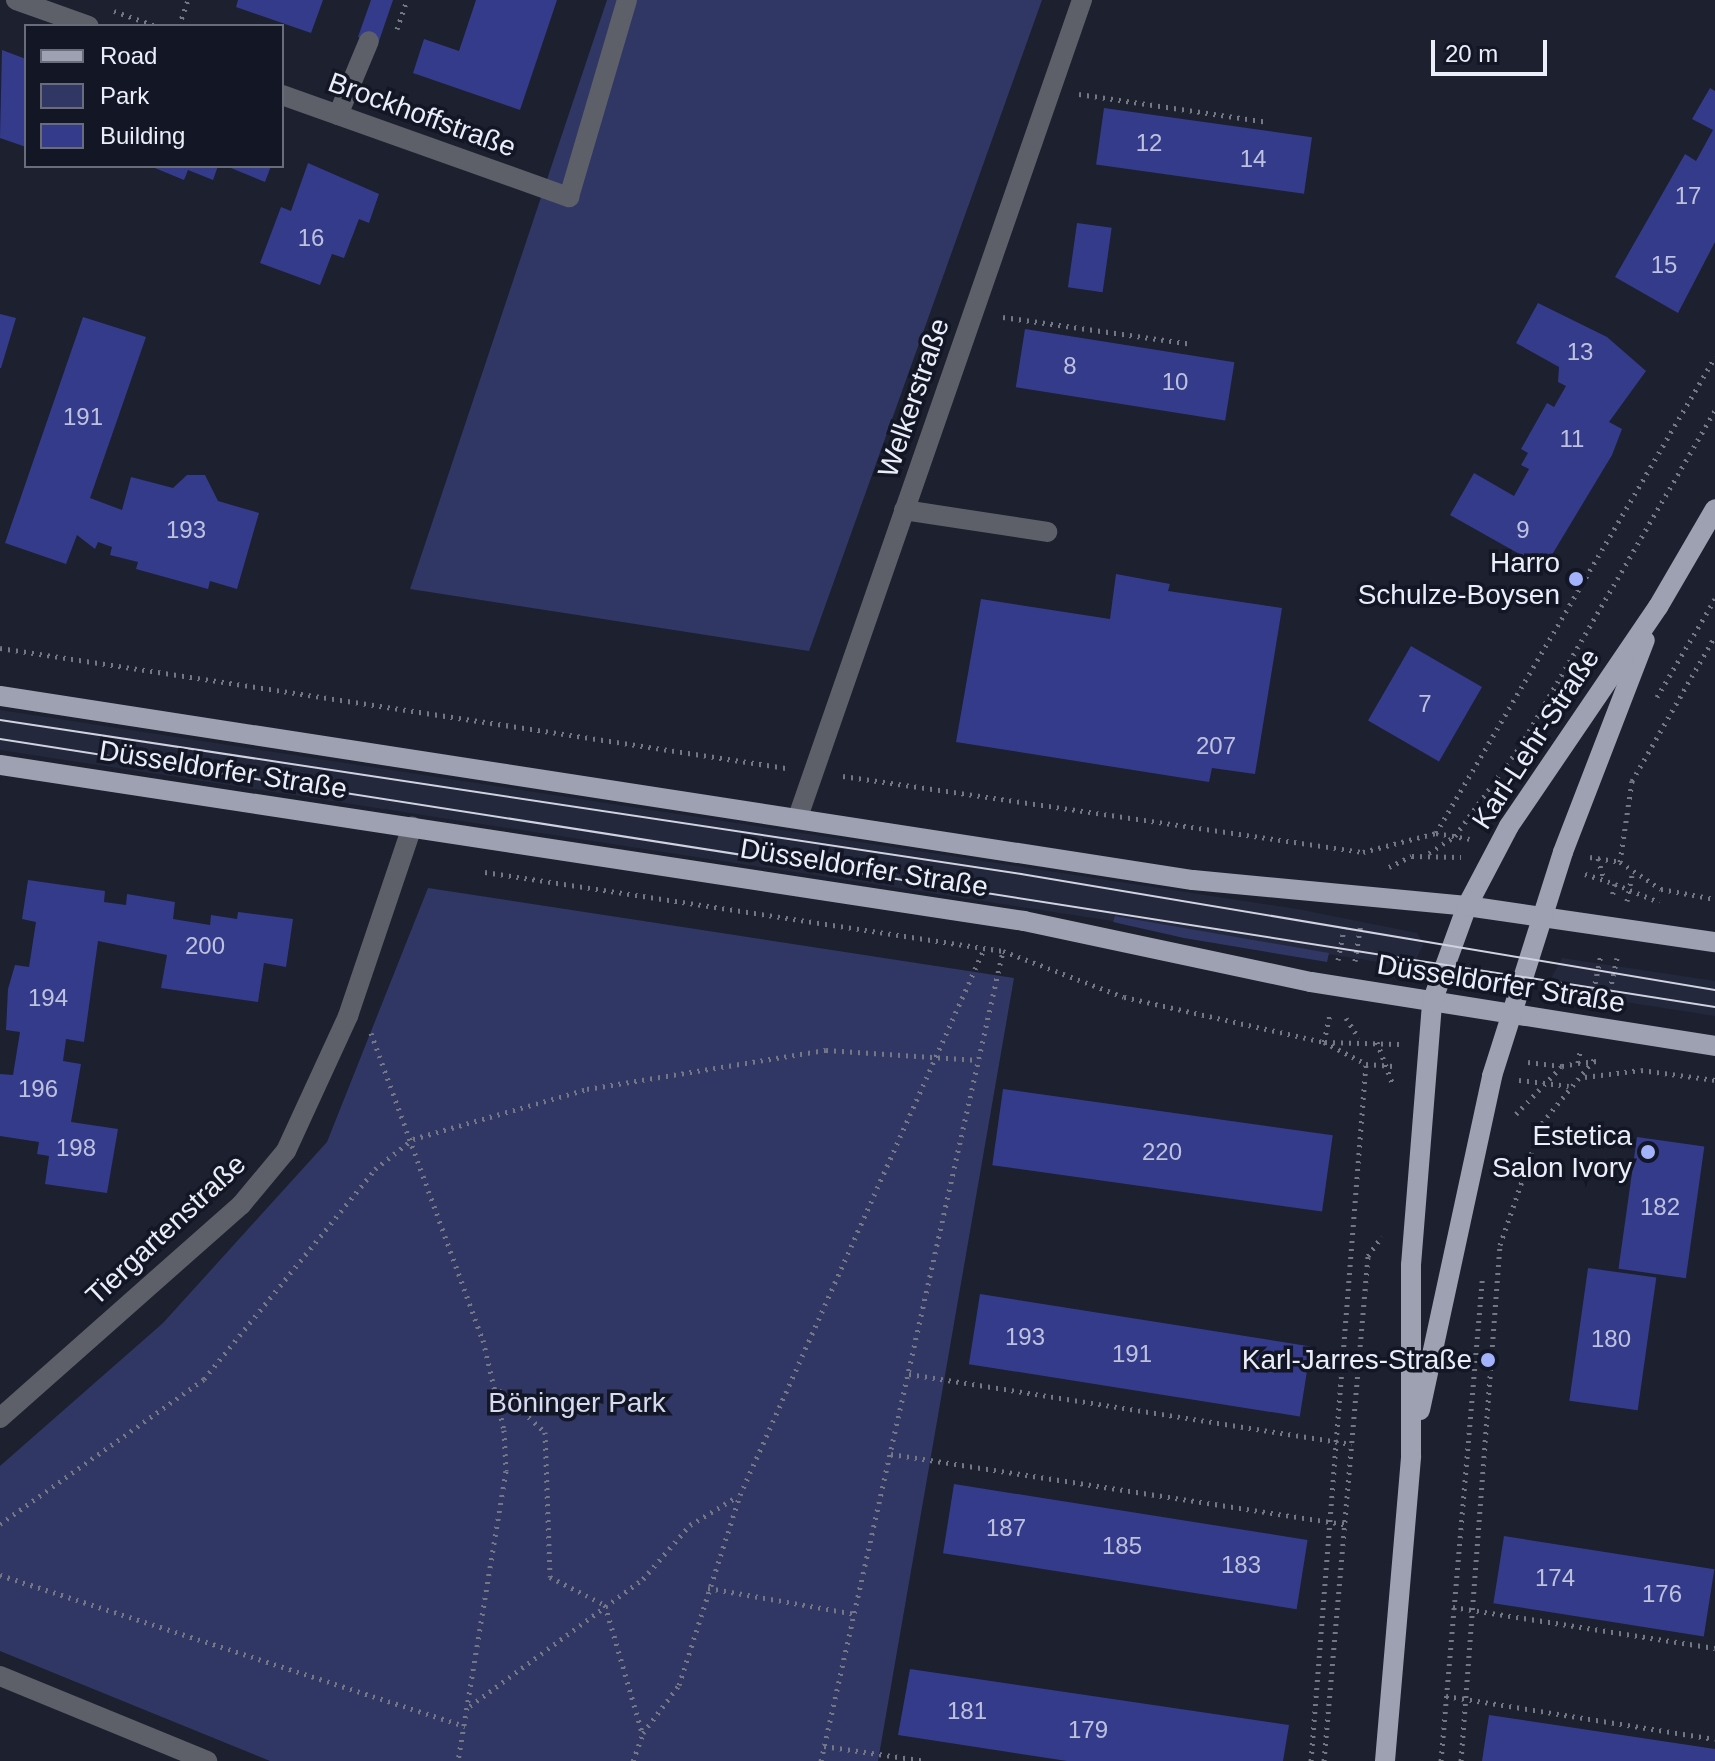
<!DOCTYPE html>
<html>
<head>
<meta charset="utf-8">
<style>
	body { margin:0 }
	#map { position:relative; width:1715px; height:1761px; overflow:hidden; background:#1c202f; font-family:Arial,sans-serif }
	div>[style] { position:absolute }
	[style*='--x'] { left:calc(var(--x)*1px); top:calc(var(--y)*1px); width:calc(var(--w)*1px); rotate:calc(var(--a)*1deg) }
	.built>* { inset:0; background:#24283d }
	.green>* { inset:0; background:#303764 }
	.building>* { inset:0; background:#343b8a; transform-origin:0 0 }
	.path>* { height:5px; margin-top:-2.5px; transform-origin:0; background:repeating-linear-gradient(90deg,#747885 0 2px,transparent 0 8px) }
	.minor>* { height:20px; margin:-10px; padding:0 10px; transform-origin:10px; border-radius:10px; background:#5e6069 }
	.major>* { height:20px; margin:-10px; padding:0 10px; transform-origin:10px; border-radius:10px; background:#9da1b2 }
	.tram>* { height:2px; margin:-1px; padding:0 1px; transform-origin:1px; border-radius:1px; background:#d0d3df }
	.dots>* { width:22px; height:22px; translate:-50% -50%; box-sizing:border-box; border:4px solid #131625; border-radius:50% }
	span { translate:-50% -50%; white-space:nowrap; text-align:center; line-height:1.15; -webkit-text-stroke:7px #131625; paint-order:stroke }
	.number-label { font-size:24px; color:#bdc1dd }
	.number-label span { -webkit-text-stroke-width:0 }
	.street-label { font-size:28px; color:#ebeef9 }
	.poi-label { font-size:28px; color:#ebeef9 }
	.right { translate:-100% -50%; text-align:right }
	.park-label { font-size:28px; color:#d6dbf2 }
	.legend { position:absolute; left:24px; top:24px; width:260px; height:144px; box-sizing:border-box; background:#131625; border:2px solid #696c7a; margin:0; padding:10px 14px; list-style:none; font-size:24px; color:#ebeef9 }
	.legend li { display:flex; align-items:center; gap:16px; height:40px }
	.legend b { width:40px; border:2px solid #696c7a }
	.scale { position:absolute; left:1431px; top:40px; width:116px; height:36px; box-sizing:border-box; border:4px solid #ebeef9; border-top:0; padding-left:10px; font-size:24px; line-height:28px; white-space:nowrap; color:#ebeef9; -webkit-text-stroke:6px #131625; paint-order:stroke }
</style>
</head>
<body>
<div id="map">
	<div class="built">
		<div style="clip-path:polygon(0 710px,1297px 909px,1417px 933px,1423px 945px,1412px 967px,0 750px)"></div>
		<div style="clip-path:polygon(1562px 958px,1715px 981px,1715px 1016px,1554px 991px,1552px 977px)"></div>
	</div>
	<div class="green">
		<div style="clip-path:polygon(607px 0,1042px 0,809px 651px,410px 589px)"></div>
		<div style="clip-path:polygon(428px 888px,1014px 978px,878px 1761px,270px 1761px,0 1651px,0 1466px,163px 1323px,327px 1142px)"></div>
		<div style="clip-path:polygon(1115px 916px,1329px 953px,1327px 962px,1184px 938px,1113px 922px)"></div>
	</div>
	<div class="building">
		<div style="clip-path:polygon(238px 0,323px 0,311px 33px,236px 7px)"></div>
		<div style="clip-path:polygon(371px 0,393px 0,378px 44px,358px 37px)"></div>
		<div style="clip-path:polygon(476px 0,557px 0,520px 110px,413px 73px,424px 39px,459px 51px)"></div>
		<div style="clip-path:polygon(2px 50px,26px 59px,26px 147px,0 138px)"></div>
		<div style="clip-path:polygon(1710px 88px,1715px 91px,1715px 242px,1678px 313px,1615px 277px,1685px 154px,1696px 161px,1713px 130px,1692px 119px)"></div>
		<div style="left:1104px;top:108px;width:210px;height:57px;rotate:8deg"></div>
		<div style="clip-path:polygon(308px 163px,379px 194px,369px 223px,359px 219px,344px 258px,332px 254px,320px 285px,260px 263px,281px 207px,291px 211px)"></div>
		<div style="clip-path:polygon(150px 166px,218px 166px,213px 180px,188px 170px,184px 180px)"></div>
		<div style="clip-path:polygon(226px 166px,271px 166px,265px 182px)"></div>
		<div style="left:1077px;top:223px;width:35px;height:65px;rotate:8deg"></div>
		<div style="clip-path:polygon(1538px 303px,1607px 337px,1646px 371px,1609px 422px,1622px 429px,1612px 455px,1544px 568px,1450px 515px,1474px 473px,1514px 496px,1529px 469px,1521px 465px,1528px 453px,1521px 449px,1547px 403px,1554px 407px,1566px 386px,1558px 382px,1559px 367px,1516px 343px)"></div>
		<div style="clip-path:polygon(0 314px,16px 318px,1px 368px,0 368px)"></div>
		<div style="clip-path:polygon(83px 317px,146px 337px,90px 498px,122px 510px,131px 477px,173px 488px,187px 475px,205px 475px,218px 501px,259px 513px,237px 589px,210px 581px,208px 589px,136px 569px,138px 562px,110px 555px,112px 547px,98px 542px,95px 549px,77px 535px,66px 564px,5px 543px)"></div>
		<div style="left:1025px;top:329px;width:212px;height:59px;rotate:9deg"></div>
		<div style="clip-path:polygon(1116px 574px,1170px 584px,1168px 591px,1282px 608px,1255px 774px,1212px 768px,1209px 782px,956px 742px,981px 599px,1110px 619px)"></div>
		<div style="left:1411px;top:646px;width:82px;height:86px;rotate:30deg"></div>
		<div style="clip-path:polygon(28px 880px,105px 891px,104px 902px,126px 905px,127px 894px,175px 902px,173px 919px,210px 925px,211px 915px,237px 919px,238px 912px,293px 919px,286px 967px,264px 963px,258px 1002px,161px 988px,167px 955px,98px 941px,84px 1042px,66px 1039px,63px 1061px,81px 1064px,71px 1122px,118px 1129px,107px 1193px,45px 1184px,49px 1156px,37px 1154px,39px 1142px,0 1136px,0 1074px,13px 1075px,20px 1032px,6px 1030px,8px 989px,15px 965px,29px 967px,36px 922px,22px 919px)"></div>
		<div style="left:1003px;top:1089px;width:333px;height:77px;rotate:8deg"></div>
		<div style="left:1637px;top:1137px;width:68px;height:133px;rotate:8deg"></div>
		<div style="left:1588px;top:1268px;width:69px;height:134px;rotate:8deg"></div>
		<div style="left:980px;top:1294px;width:335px;height:71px;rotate:9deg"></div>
		<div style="left:954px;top:1484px;width:358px;height:70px;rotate:9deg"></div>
		<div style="left:1504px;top:1536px;width:213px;height:68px;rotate:9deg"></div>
		<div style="clip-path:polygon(910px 1669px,1289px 1725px,1283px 1761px,1067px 1761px,898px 1735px)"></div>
		<div style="clip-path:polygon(1489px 1715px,1715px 1749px,1715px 1761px,1482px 1761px)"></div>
	</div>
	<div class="path">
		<div style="--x:114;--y:11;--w:45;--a:19.7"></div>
		<div style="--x:179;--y:26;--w:28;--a:-71"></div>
		<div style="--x:397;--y:29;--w:31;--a:-71"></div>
		<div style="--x:1079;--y:94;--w:191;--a:8.4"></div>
		<div style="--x:1003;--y:317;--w:191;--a:8.1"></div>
		<div style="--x:0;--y:648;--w:795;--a:8.68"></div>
		<div style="--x:1657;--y:697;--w:114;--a:-59.4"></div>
		<div style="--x:843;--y:776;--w:526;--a:8.32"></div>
		<div style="--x:1363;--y:852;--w:75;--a:-14.6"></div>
		<div style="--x:1436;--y:833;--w:34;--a:10"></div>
		<div style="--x:1436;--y:833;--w:552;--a:-59.62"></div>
		<div style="--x:1429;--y:853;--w:31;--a:-33"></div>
		<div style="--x:1455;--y:836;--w:112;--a:-54"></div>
		<div style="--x:1521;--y:745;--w:387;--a:-59.9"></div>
		<div style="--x:1590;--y:857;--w:30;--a:9"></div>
		<div style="--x:1620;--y:862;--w:49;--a:33.4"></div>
		<div style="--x:1661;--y:889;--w:55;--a:10.5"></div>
		<div style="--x:1598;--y:858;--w:20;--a:75"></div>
		<div style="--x:1620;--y:862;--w:82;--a:-81.6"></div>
		<div style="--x:1632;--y:781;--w:167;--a:-60.2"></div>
		<div style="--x:1389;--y:867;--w:25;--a:-26"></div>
		<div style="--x:1412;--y:856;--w:49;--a:1.2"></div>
		<div style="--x:485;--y:872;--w:524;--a:8.67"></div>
		<div style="--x:1003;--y:951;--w:129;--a:20.8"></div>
		<div style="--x:1124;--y:997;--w:205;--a:12.7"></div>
		<div style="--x:1324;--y:1042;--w:47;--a:27.6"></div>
		<div style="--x:1366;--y:1064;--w:31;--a:4"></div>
		<div style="--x:1585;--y:874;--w:32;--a:18"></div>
		<div style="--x:1615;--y:884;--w:13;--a:103"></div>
		<div style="--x:1615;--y:884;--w:48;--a:22.2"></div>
		<div style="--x:1627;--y:901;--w:26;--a:-79"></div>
		<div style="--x:1338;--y:960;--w:38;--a:-79"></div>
		<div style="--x:1355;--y:961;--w:38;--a:-81"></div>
		<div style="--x:1592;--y:999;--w:46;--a:-78.7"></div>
		<div style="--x:1608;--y:999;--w:42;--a:-77.6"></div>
		<div style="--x:1346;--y:1018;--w:24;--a:57"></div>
		<div style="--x:371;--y:1033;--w:327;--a:70"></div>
		<div style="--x:483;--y:1340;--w:92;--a:76.9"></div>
		<div style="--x:504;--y:1430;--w:41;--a:87.2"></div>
		<div style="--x:506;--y:1471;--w:294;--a:99.4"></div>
		<div style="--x:1324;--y:1042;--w:30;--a:-78"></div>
		<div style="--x:1325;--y:1042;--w:74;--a:1.5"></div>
		<div style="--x:1377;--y:1042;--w:46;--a:69.6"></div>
		<div style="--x:1528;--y:1062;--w:34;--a:7"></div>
		<div style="--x:1562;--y:1066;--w:16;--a:-11"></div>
		<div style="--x:1578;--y:1063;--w:11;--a:-80"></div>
		<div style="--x:1578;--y:1063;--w:19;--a:-6"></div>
		<div style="--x:1585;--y:1077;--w:56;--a:-7.1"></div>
		<div style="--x:1641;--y:1070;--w:75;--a:7.7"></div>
		<div style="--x:1519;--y:1080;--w:50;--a:6.8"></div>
		<div style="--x:1516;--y:1114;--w:65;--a:-46.2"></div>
		<div style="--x:909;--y:1374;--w:448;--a:9"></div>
		<div style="--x:499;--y:1390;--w:62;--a:42.4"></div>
		<div style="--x:545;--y:1432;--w:145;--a:88"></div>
		<div style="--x:550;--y:1577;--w:62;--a:27"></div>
		<div style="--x:605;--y:1605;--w:132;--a:73.8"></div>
		<div style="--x:891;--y:1454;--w:459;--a:8.8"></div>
		<div style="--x:0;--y:1524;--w:250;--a:-35.4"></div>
		<div style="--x:204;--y:1379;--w:271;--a:-50.8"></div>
		<div style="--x:375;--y:1169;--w:48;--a:-38.3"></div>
		<div style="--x:413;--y:1139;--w:181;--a:-16"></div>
		<div style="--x:587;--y:1089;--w:242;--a:-9.3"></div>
		<div style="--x:826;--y:1050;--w:152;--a:3.8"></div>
		<div style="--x:0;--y:1575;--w:489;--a:18"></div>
		<div style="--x:708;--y:1588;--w:149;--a:10"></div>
		<div style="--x:1453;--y:1607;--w:265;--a:8.9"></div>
		<div style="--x:1446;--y:1696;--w:272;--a:9.1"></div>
		<div style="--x:470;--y:1706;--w:215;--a:-36.3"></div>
		<div style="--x:643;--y:1579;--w:72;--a:-49"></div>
		<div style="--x:690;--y:1525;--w:56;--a:-31.1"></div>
		<div style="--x:824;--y:1746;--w:103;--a:8.4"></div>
		<div style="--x:633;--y:1761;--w:30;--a:-70"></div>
		<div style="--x:643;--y:1733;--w:60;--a:-53.1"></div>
		<div style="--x:679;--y:1685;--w:200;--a:-72.2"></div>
		<div style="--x:740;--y:1495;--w:598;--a:-65.92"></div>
		<div style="--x:821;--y:1761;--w:830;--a:-77.34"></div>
		<div style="--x:1311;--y:1761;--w:699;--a:-85.49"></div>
		<div style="--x:1324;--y:1761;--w:507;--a:-85.02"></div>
		<div style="--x:1368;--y:1256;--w:24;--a:-55"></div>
		<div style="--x:1441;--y:1761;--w:483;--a:-85.1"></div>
		<div style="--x:1461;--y:1761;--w:517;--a:-85.68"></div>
		<div style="--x:1500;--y:1245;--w:129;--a:-71"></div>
		<div style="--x:1542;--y:1123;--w:87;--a:-50.6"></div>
	</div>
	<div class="minor">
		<div style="--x:16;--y:0;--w:77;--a:19.6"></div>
		<div style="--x:282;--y:95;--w:305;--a:19.6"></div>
		<div style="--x:569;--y:197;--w:205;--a:-73.6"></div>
		<div style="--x:338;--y:115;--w:80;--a:-67.3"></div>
		<div style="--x:904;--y:510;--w:145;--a:8.7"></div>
		<div style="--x:799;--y:814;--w:862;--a:-70.83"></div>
		<div style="--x:0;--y:1418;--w:322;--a:-41.5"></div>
		<div style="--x:241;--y:1205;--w:70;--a:-50.2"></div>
		<div style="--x:286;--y:1151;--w:149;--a:-65.3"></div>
		<div style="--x:348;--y:1016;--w:200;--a:-71.3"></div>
		<div style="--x:0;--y:1676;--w:224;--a:22.3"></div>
	</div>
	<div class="major">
		<div style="--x:0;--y:696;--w:1207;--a:8.77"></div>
		<div style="--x:1193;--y:880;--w:275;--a:5.4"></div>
		<div style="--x:1467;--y:906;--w:251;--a:8.3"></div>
		<div style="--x:0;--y:765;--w:1036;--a:8.66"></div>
		<div style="--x:1024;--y:921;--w:293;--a:12"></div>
		<div style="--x:1311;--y:982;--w:409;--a:9"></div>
		<div style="--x:1420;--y:1410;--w:342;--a:-77.8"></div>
		<div style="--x:1492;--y:1076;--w:235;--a:-72.4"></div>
		<div style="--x:1563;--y:852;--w:227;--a:-68.9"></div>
		<div style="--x:1385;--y:1761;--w:306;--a:-85.1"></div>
		<div style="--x:1411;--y:1456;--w:191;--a:-90"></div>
		<div style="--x:1411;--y:1265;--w:264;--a:-85.4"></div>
		<div style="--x:1432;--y:1002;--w:102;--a:-70"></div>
		<div style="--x:1467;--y:906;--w:90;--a:-62.3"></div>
		<div style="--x:1509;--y:826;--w:265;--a:-55.8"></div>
		<div style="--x:1658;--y:607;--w:113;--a:-59.8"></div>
	</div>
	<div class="tram">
		<div style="--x:0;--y:720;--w:1033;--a:8.58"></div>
		<div style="--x:1021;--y:874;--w:704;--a:9.49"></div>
		<div style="--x:0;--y:739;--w:1736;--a:8.88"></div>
	</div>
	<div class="dots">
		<div style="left:1576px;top:579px;background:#a3b2fd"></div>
		<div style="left:1648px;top:1152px;background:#a3b2fd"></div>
		<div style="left:1488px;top:1360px;background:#a3b2fd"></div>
	</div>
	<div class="number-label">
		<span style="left:1149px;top:143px">12</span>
		<span style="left:1253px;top:159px">14</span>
		<span style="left:1688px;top:196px">17</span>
		<span style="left:311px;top:238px">16</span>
		<span style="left:1664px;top:265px">15</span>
		<span style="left:1580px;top:352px">13</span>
		<span style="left:1070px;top:366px">8</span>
		<span style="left:1175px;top:382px">10</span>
		<span style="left:83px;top:417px">191</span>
		<span style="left:1572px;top:439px">11</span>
		<span style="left:186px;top:530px">193</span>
		<span style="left:1523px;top:530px">9</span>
		<span style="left:1425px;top:704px">7</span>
		<span style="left:1216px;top:746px">207</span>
		<span style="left:205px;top:946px">200</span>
		<span style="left:48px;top:998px">194</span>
		<span style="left:38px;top:1089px">196</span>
		<span style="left:76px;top:1148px">198</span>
		<span style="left:1162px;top:1152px">220</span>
		<span style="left:1660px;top:1207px">182</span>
		<span style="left:1025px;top:1337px">193</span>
		<span style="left:1611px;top:1339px">180</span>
		<span style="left:1132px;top:1354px">191</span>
		<span style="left:1006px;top:1528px">187</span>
		<span style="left:1122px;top:1546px">185</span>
		<span style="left:1241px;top:1565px">183</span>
		<span style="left:1555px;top:1578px">174</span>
		<span style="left:1662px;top:1594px">176</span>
		<span style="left:967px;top:1711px">181</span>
		<span style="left:1088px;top:1730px">179</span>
	</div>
	<div class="street-label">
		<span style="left:422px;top:115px;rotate:20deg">Brockhoffstraße</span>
		<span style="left:914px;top:398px;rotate:-71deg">Welkerstraße</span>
		<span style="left:1536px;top:739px;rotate:-57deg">Karl-Lehr-Straße</span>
		<span style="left:223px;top:770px;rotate:9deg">Düsseldorfer Straße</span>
		<span style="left:864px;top:868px;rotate:9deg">Düsseldorfer Straße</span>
		<span style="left:1501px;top:984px;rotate:9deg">Düsseldorfer Straße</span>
		<span style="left:166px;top:1230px;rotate:-43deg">Tiergartenstraße</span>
	</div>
	<div class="poi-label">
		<span class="right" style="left:1560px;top:579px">Harro<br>Schulze-Boysen</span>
		<span class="right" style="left:1632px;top:1152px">Estetica<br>Salon Ivory</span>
		<span class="right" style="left:1472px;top:1360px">Karl-Jarres-Straße</span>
	</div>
	<div class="park-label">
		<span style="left:577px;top:1403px">Böninger Park</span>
	</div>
	<ul class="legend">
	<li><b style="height:10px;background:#9da1b2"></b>Road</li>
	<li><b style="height:22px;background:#303764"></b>Park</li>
	<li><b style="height:22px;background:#343b8a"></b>Building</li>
	</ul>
	<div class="scale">20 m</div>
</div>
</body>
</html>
